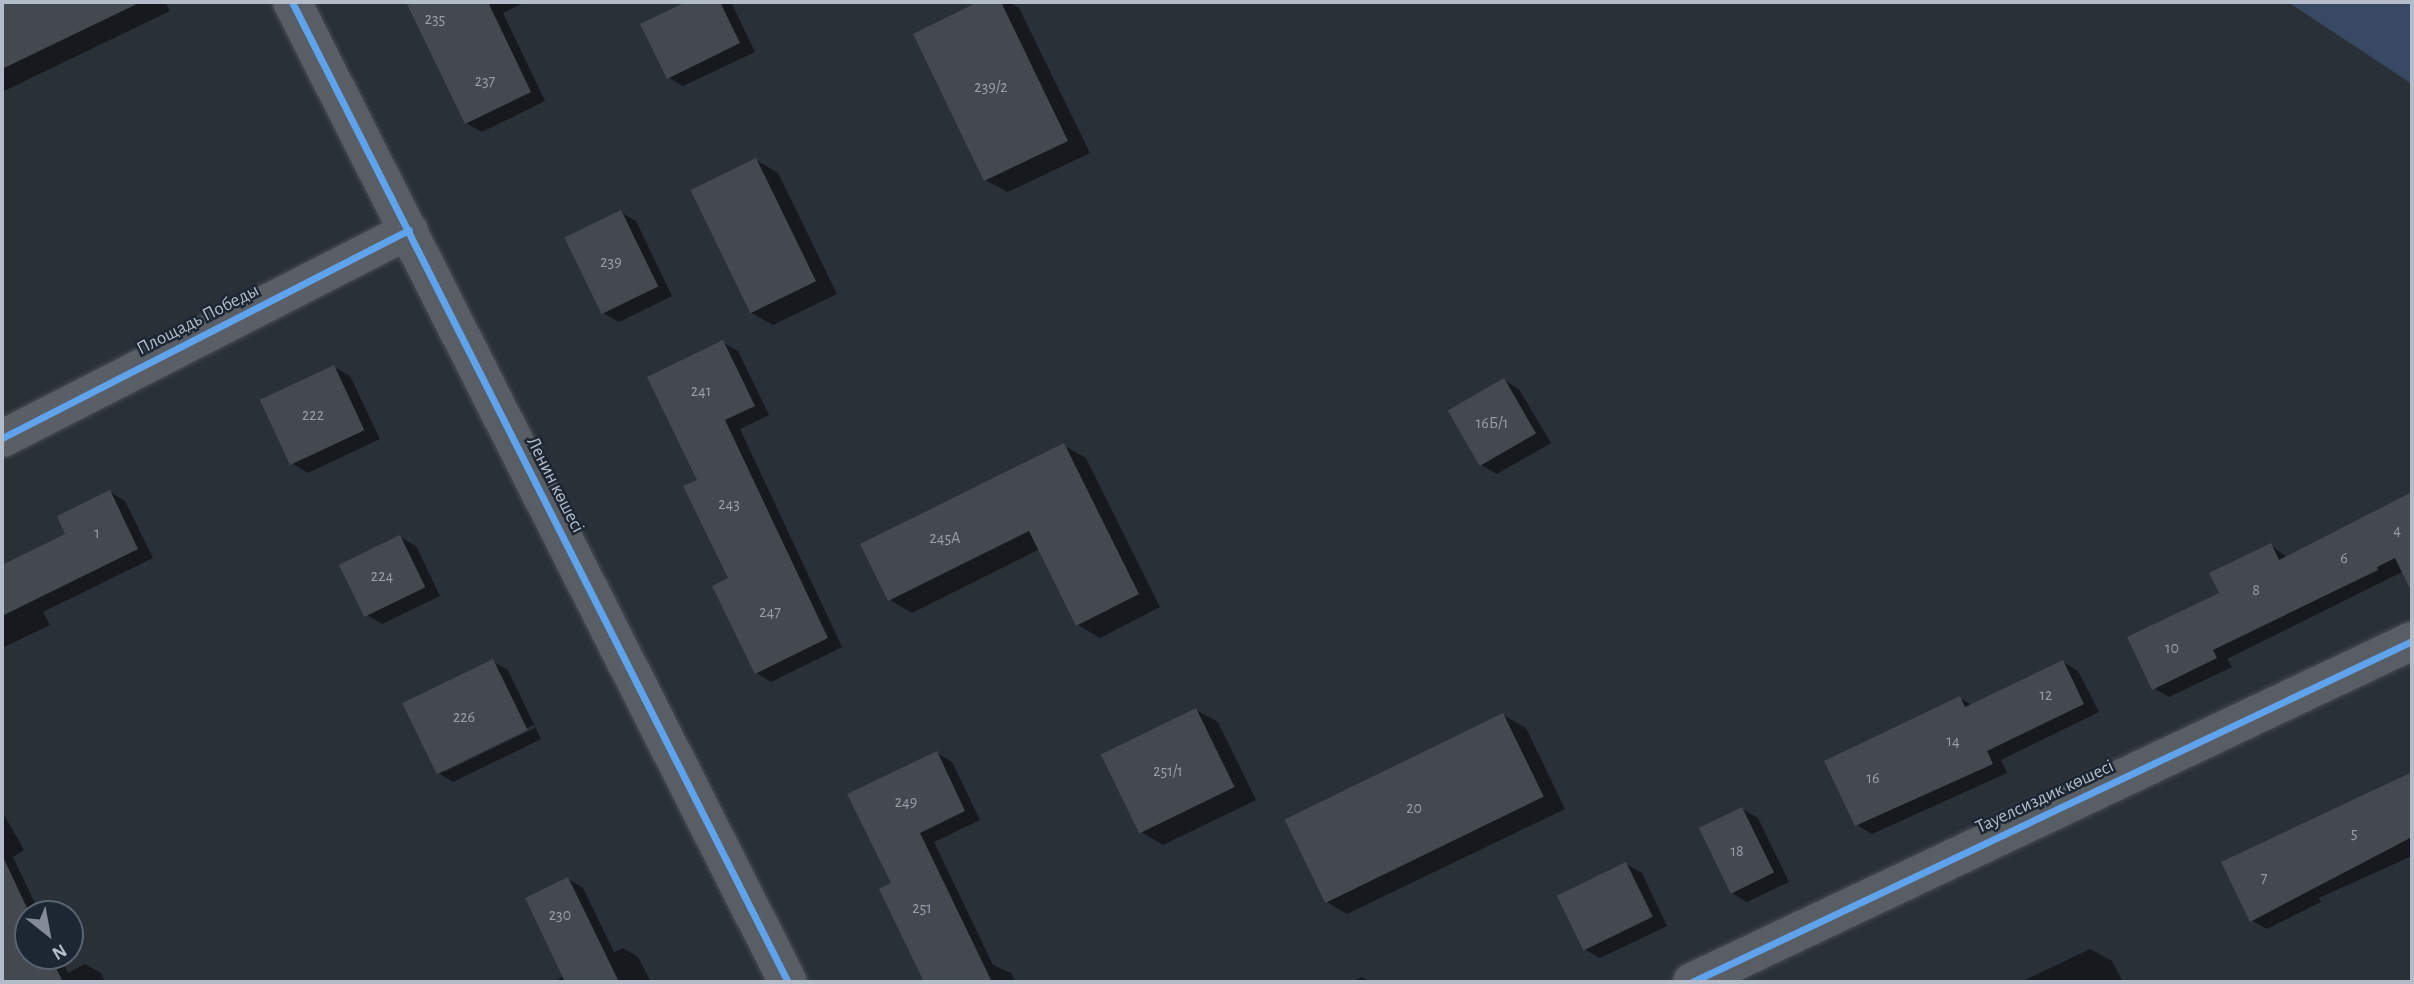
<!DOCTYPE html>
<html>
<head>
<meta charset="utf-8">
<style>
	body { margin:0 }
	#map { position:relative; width:2414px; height:984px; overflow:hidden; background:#2a3038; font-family:"Alegreya Sans",sans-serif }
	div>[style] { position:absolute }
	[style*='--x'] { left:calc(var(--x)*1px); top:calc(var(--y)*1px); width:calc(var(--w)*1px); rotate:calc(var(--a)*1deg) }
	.water>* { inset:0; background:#384963 }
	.shadow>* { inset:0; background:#0007 }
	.building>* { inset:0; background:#444950; transform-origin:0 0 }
	.roads { filter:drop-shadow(0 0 2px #484c53) drop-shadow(0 0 2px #484c53) }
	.street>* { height:37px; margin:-18.5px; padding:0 18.5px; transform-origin:18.5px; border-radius:18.5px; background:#5a5e66 }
	.secondary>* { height:38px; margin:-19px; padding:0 19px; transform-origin:19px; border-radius:19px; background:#595d64 }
	.cycleway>* { height:7px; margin:-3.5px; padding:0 3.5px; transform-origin:3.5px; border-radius:3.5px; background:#60a3ed }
	span { translate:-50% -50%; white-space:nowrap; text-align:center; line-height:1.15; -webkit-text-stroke:5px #1d2633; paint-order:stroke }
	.number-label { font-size:16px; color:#989fab }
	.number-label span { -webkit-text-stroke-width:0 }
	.street-label { font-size:19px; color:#b4bcc9 }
	.frame { position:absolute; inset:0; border:4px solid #b4bcc9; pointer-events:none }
	.north { position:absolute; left:14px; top:900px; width:70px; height:70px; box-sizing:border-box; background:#1d2633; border:2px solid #59626f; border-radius:50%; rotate:149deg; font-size:19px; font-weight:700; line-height:28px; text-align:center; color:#b4bcc9 }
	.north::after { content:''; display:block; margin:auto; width:24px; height:32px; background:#848b96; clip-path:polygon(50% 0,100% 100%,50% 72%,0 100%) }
</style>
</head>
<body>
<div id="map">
	<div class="water">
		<div style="clip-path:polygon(2288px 2px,2412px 2px,2412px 84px)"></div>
	</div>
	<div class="shadow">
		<div style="clip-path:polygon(2px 2px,165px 2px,170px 11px,2px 92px)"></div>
		<div style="clip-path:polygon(410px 2px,526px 2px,503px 13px,545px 101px,482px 132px,466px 123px)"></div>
		<div style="clip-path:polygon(690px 2px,731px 2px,755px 52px,683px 86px,668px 77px,642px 25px)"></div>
		<div style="clip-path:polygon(982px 2px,1009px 2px,1019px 8px,1090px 153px,1008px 192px,985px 180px,915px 34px)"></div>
		<div style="clip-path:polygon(756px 160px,778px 173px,837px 294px,773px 325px,750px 312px)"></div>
		<div style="clip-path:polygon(620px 212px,636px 221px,672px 296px,619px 322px,603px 313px)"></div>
		<div style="clip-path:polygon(722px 342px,738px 351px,769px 415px,740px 429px,842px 647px,771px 682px,756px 673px,700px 480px)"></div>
		<div style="clip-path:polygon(334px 367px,350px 376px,380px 439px,308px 473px,293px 464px)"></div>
		<div style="clip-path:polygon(1504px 380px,1519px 389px,1551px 443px,1497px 474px,1481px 465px)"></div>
		<div style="clip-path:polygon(1063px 445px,1086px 458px,1160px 607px,1100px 638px,1078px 625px,1040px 549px,912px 613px,890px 600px)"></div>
		<div style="clip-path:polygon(110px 492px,125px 501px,153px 558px,43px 612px,50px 625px,2px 648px,2px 566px,68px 535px)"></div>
		<div style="clip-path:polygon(2412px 495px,2412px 567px,2227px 659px,2232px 667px,2169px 697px,2154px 688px,2221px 594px,2271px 545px,2288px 558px)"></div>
		<div style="clip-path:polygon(400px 537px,416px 546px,440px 596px,382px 624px,367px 615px)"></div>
		<div style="clip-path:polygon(evenodd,492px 661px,508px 670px,541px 739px,453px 782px,438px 773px,492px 661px,534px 725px,535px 728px,444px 772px,444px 768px,534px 725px)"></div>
		<div style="clip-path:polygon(2063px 662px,2078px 671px,2099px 712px,2001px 760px,2007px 773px,1872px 834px,1857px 825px,1960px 698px,1973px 706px)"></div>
		<div style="clip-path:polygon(1196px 710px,1218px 722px,1256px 800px,1163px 845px,1141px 832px)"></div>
		<div style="clip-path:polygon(1503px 715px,1526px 728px,1565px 809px,1347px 914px,1325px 901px)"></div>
		<div style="clip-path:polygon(937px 753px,952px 762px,980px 820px,934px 842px,993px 965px,1011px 973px,1016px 982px,946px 982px,893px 884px)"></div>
		<div style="clip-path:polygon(2412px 772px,2412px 856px,2319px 898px,2321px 902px,2267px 929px,2251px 920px,2223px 863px)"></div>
		<div style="clip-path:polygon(1742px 809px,1758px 818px,1789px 882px,1747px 902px,1732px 893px)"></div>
		<div style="clip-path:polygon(2px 811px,24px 850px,13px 857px,40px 914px,28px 914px,28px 956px,60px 956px,68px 973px,85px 964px,101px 973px,105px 982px,2px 982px)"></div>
		<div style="clip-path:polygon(1626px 864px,1642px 873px,1667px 926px,1600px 958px,1584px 949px)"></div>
		<div style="clip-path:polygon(568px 879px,583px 888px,614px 952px,623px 948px,638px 957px,651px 982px,553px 982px,564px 976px)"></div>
		<div style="clip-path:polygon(2090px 949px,2112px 961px,2123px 982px,2021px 982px)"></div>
		<div style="clip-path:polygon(1362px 977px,1371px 982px,1351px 982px)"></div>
	</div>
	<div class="building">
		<div style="clip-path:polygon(2px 2px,141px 2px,2px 69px)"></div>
		<div style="clip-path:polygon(406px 2px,488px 2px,531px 92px,465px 124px)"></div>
		<div style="clip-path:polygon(686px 2px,720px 2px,740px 43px,667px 79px,640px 24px)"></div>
		<div style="clip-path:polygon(978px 2px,1001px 2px,1068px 141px,984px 181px,913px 34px)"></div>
		<div style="left:756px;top:158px;width:137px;height:73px;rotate:64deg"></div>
		<div style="left:621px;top:210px;width:85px;height:63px;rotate:64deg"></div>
		<div style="clip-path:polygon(723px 340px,755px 406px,725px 420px,828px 638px,755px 674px,712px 586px,728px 578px,683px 486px,697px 480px,647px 377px)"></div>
		<div style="left:334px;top:365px;width:72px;height:82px;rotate:65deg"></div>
		<div style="left:1504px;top:378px;width:64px;height:65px;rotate:60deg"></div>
		<div style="clip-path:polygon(1064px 443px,1139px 594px,1076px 626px,1029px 531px,888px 601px,860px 544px)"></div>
		<div style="clip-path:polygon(110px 490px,138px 549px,2px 616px,2px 565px,65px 534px,57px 516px)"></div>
		<div style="clip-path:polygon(2412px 492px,2412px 593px,2395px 558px,2377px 567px,2378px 570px,2213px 650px,2217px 658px,2152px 690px,2127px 637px,2219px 593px,2209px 573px,2271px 543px,2279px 560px)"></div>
		<div style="left:400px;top:535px;width:58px;height:68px;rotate:64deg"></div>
		<div style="left:493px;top:659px;width:79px;height:101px;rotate:64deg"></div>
		<div style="clip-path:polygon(2063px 660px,2084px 704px,1987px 751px,1993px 764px,1855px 826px,1824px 761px,1960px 696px,1965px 707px)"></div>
		<div style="left:1196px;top:708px;width:88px;height:106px;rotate:64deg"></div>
		<div style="left:1503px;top:713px;width:93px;height:243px;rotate:64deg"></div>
		<div style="clip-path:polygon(937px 751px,965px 811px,920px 833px,992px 982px,924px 982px,879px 889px,891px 883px,847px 794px)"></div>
		<div style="clip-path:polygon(2412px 772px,2412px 837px,2250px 922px,2221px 862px)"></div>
		<div style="left:1742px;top:807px;width:73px;height:48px;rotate:64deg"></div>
		<div style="clip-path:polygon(2px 855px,30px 914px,28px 956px,50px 956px,63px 982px,2px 982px)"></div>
		<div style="left:1626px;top:862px;width:61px;height:77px;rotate:64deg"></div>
		<div style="clip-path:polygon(568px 877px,619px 982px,565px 982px,525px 898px)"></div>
	</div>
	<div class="roads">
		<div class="street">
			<div style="--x:2;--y:438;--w:457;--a:-27.1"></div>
		</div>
		<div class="secondary">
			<div style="--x:292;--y:2;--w:1098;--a:63.16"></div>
			<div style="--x:1692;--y:982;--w:797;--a:-25.34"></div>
		</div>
	</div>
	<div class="cycleway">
		<div style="--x:292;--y:2;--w:1098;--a:63.16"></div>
		<div style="--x:2;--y:438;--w:457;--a:-27.1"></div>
		<div style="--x:1692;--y:982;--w:797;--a:-25.34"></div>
	</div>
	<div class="number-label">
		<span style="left:435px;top:19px">235</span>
		<span style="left:485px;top:81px">237</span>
		<span style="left:991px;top:87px">239/2</span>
		<span style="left:611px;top:262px">239</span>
		<span style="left:701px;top:391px">241</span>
		<span style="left:313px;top:415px">222</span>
		<span style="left:1492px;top:423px">16Б/1</span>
		<span style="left:729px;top:504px">243</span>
		<span style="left:2397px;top:530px">4</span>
		<span style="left:97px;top:533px">1</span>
		<span style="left:945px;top:538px">245А</span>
		<span style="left:2344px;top:558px">6</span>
		<span style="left:382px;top:576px">224</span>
		<span style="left:2256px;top:590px">8</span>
		<span style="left:770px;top:612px">247</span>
		<span style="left:2172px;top:648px">10</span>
		<span style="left:2046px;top:695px">12</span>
		<span style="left:464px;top:717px">226</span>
		<span style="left:1953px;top:741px">14</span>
		<span style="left:1168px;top:771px">251/1</span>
		<span style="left:1873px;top:778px">16</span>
		<span style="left:906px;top:802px">249</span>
		<span style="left:1414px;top:808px">20</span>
		<span style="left:2354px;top:833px">5</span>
		<span style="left:1737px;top:851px">18</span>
		<span style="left:2264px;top:878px">7</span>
		<span style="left:922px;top:908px">251</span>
		<span style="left:560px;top:915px">230</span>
	</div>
	<div class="street-label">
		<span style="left:198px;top:320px;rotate:-27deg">Площадь Победы</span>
		<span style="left:555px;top:485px;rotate:63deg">Ленин көшесі</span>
		<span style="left:2045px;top:797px;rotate:-25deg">Тауелсиздик көшесі</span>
	</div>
	<div class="frame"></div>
	<div class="north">N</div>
</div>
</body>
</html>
